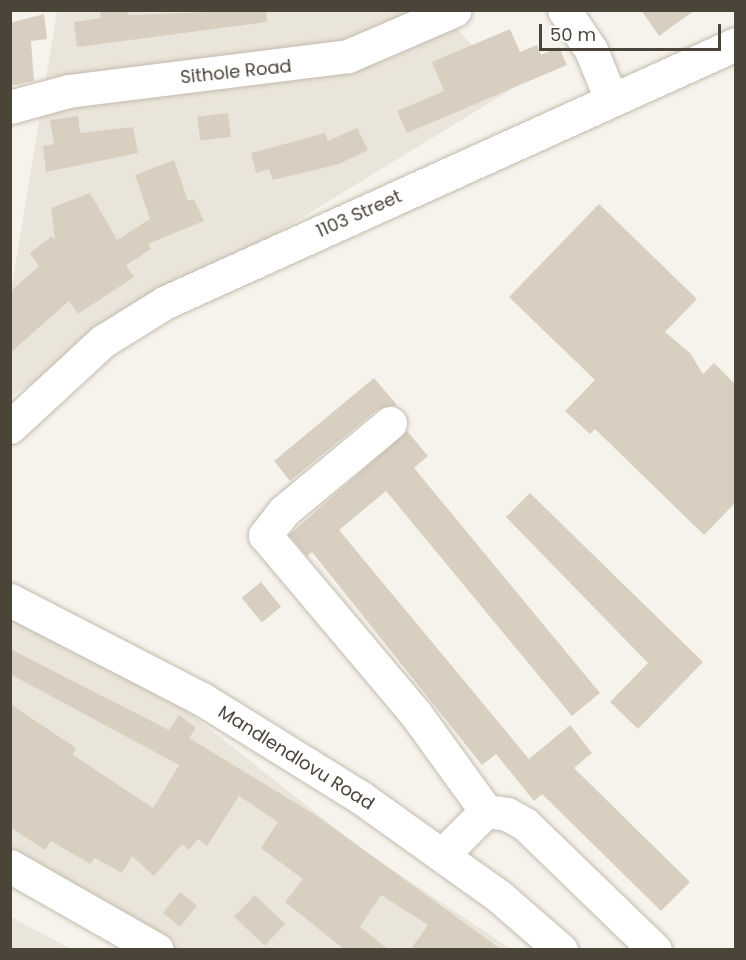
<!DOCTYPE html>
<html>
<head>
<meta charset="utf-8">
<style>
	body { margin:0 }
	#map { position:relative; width:746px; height:960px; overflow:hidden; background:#f6f3ec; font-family:Poppins,sans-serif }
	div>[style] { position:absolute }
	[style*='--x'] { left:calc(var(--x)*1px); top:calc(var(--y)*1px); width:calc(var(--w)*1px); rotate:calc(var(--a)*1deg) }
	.residential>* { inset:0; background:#eae5da }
	.building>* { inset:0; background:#d8cfc1; transform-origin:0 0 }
	.roads { filter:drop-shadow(0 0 2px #c2bbae) drop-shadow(0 0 2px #c2bbae) }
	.minor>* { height:33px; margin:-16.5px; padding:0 16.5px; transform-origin:16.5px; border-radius:16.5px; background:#fff }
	span { translate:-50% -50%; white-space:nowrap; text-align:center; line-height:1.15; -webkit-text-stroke:5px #fff; paint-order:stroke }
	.street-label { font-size:18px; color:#4b4439 }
	.frame { position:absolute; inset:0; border:12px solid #4b4439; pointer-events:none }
	.scale { position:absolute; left:539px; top:24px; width:182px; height:27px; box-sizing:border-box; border:3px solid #4b4439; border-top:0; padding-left:8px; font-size:18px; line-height:21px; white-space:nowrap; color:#4b4439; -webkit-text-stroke:4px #fff; paint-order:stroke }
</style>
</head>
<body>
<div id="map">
	<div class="residential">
		<div style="clip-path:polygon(57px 11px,441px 11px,512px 89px,11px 396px,11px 292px)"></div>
		<div style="clip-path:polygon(10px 613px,168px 696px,363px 850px,511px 949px,170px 949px,11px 853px)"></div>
		<div style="clip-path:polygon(11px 917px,71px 949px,11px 949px)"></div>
	</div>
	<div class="building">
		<div style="clip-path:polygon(100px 10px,127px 10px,128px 15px,266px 10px,267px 22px,77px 47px,74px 22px,101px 18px)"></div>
		<div style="clip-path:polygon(641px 10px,695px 10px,659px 36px)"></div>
		<div style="clip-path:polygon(44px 14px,47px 39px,31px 41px,34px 81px,10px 86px,10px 23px)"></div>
		<div style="clip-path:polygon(510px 29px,520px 52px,537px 45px,541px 55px,559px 47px,567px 65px,407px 133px,397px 111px,444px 91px,432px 62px)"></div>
		<div style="left:228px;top:113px;width:24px;height:31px;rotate:83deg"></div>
		<div style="clip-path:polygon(78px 116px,80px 133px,133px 127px,138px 153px,46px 172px,43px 146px,54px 144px,50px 120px)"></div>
		<div style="clip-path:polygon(357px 128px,368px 150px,339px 164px,273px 180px,269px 169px,256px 173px,251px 153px,325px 133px,328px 141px)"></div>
		<div style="clip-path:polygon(174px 160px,188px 201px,194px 199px,204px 221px,148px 244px,151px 249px,126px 265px,134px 277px,78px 314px,69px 301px,10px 353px,10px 292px,39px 266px,30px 253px,52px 236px,55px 240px,51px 208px,90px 193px,117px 240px,150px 219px,135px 175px)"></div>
		<div style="clip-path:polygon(599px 204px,697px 299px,665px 332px,690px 353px,703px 374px,714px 363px,735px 384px,735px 503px,704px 535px,595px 429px,590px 434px,565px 411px,595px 380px,509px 297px)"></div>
		<div style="clip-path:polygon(374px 378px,397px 405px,378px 409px,290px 481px,274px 461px)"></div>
		<div style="clip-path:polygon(407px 431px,428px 456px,414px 468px,600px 693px,572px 716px,386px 491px,339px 530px,529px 759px,570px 725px,592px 753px,574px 768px,690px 882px,661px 911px,542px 794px,534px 801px,496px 754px,482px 765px,312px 552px,307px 556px,289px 535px)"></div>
		<div style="clip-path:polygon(530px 493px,703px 662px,638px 729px,610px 702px,648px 663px,506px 517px)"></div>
		<div style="left:261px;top:582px;width:32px;height:25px;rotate:51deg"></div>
		<div style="clip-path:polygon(10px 649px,169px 730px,179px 715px,196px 728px,189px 738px,317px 816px,502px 950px,410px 950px,428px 925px,381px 895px,360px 927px,389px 950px,345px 950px,285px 902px,303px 879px,261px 848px,278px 822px,239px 796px,207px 846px,198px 839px,189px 850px,182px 844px,154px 876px,132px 856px,122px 873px,95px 858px,90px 864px,51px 841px,45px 850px,10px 827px,10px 704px,76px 748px,73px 755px,153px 808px,179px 765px,10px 674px)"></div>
		<div style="left:180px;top:892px;width:22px;height:27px;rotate:39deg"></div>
		<div style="left:255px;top:895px;width:42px;height:30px;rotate:44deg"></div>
	</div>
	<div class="roads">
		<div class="minor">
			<div style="--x:564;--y:10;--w:48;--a:56"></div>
			<div style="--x:591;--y:50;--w:53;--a:67.8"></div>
			<div style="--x:10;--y:107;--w:60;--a:-15.4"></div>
			<div style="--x:68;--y:91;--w:282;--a:-7.1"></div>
			<div style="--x:348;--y:56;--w:116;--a:-23.3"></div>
			<div style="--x:390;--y:423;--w:138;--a:140.3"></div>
			<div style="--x:284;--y:511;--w:31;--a:128"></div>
			<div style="--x:265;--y:535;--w:233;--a:49.9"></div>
			<div style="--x:415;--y:713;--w:121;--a:54.1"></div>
			<div style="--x:10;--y:427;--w:127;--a:-42.8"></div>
			<div style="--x:103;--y:341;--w:74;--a:-31.8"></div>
			<div style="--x:166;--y:302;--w:626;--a:-24.35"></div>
			<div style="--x:10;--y:600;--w:216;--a:27.3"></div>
			<div style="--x:202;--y:699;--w:186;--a:31.8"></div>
			<div style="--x:360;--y:797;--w:172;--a:35.5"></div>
			<div style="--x:500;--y:897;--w:81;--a:41"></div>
			<div style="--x:443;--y:854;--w:61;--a:-45"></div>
			<div style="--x:486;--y:811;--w:21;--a:8"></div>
			<div style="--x:507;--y:814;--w:21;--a:29"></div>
			<div style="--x:525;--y:824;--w:181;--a:44.1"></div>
			<div style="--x:10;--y:866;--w:169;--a:29.7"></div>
		</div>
	</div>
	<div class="street-label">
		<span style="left:236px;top:72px;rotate:-6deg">Sithole Road</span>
		<span style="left:359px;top:214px;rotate:-24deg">1103 Street</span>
		<span style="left:296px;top:758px;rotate:32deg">Mandlendlovu Road</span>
	</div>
	<div class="frame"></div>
	<div class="scale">50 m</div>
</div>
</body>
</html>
